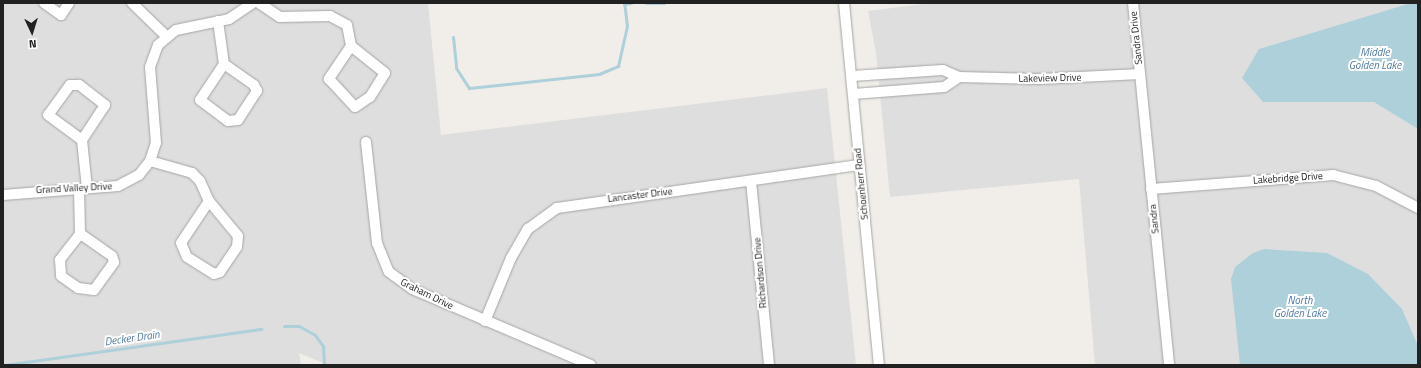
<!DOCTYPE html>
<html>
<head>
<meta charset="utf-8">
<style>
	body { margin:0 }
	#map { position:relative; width:1421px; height:368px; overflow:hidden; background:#f1eee9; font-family:"Titillium Web",sans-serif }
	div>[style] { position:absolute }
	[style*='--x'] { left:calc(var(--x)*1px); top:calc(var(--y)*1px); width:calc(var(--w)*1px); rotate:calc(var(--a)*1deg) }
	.residential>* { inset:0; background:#dfdede }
	.water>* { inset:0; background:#add0da }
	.stream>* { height:3px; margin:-1.5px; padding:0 1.5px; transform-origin:1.5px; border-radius:1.5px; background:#add0da }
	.roads { filter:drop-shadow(0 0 1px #a5a5a5) drop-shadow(0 0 1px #a5a5a5) }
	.minor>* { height:10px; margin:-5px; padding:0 5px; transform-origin:5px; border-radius:5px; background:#fff }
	span { translate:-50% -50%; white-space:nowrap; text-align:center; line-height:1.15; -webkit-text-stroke:4px #fff; paint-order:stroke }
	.street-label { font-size:10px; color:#212121 }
	.water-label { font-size:11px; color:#5179a2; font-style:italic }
	.frame { position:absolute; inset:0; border:4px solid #212121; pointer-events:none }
	.north { position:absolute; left:12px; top:12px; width:40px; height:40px; -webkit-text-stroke:3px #fff; paint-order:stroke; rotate:176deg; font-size:11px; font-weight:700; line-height:16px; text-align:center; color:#212121 }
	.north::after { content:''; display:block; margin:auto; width:14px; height:18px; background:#212121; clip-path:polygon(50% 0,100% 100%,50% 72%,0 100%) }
</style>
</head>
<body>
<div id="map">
	<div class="residential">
		<div style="clip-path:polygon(3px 3px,428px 3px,441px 135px,827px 88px,856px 365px,328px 365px,299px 353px,301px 365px,3px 365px)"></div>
		<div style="clip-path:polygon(931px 3px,1418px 3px,1418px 365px,1095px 365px,1079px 179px,890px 197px,876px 53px,868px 11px)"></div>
	</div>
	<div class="water">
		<div style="clip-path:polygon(1411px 3px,1418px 3px,1418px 129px,1374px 102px,1263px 102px,1242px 78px,1259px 49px)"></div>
		<div style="clip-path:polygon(1264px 249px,1327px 253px,1368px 274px,1402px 309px,1418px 346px,1418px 365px,1240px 365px,1231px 279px,1235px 267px,1253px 253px)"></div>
	</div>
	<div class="stream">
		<div style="--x:646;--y:3;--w:18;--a:0"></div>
		<div style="--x:624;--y:4;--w:7;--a:-8"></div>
		<div style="--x:453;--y:37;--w:31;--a:84"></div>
		<div style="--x:456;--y:68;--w:24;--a:57"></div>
		<div style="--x:469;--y:88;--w:131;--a:-6.1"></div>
		<div style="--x:599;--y:74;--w:21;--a:-23"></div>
		<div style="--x:618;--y:66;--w:41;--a:-77.3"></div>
		<div style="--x:627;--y:26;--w:23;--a:-97"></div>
		<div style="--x:284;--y:326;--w:15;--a:0"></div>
		<div style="--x:299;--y:326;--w:18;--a:29"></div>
		<div style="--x:315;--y:335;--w:14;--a:54"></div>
		<div style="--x:323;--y:346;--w:19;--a:87"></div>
		<div style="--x:4;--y:365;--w:260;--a:-8"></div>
	</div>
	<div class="roads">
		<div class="minor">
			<div style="--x:44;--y:3;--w:21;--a:35"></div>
			<div style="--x:61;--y:15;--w:14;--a:-56"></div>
			<div style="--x:132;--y:3;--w:47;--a:44.1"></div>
			<div style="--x:259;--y:3;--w:25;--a:34"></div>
			<div style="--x:280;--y:17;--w:50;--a:-1.1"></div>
			<div style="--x:330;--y:16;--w:19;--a:28"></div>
			<div style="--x:347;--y:25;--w:21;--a:79"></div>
			<div style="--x:351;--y:46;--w:40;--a:124"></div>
			<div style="--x:329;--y:79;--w:38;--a:47"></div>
			<div style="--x:355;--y:107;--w:18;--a:-34"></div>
			<div style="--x:370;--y:97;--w:28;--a:-58"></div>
			<div style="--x:385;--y:73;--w:43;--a:-141.5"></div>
			<div style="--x:844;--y:3;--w:364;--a:84.5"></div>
			<div style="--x:1133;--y:3;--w:364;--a:84.3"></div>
			<div style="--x:218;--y:21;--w:43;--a:82.1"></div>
			<div style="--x:224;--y:64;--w:43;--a:123.7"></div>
			<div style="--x:200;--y:100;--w:35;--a:37"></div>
			<div style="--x:228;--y:121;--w:10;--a:-6"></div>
			<div style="--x:238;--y:120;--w:35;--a:-57"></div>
			<div style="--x:257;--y:91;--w:7;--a:-117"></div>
			<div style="--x:254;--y:85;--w:37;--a:-145"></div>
			<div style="--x:852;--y:76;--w:91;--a:-3.8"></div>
			<div style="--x:943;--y:70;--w:17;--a:24"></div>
			<div style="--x:959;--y:77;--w:18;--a:146"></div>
			<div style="--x:944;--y:87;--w:91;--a:175.6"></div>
			<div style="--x:959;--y:77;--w:80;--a:1.4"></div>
			<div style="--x:1039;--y:79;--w:101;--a:-2.8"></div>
			<div style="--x:82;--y:140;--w:42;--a:-56.7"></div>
			<div style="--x:105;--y:105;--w:33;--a:-142"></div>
			<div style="--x:79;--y:85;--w:9;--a:180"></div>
			<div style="--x:70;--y:85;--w:37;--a:126"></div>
			<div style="--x:48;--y:115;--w:42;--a:36.3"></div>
			<div style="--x:82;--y:140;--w:48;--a:84.1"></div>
			<div style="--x:366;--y:142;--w:102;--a:83.8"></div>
			<div style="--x:377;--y:243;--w:31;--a:68"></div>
			<div style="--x:389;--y:272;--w:29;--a:36"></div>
			<div style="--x:412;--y:289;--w:194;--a:23"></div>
			<div style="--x:150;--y:161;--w:44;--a:15.9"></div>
			<div style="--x:192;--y:173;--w:11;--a:45"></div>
			<div style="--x:200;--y:181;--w:22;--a:66"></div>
			<div style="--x:209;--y:201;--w:50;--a:123.7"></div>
			<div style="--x:181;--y:243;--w:15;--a:67"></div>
			<div style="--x:187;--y:257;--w:32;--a:32"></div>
			<div style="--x:214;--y:274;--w:6;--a:-18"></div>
			<div style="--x:220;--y:272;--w:30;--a:-56"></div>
			<div style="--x:237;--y:247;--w:11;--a:-85"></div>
			<div style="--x:238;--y:236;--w:45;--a:-129.6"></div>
			<div style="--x:751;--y:181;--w:185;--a:84.4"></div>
			<div style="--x:79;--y:189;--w:45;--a:88.7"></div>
			<div style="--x:80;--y:234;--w:33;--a:128"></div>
			<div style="--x:60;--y:260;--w:16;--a:86"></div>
			<div style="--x:61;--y:276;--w:21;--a:35"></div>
			<div style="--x:78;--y:288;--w:16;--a:7"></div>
			<div style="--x:94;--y:290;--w:34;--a:-54"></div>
			<div style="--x:114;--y:262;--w:6;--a:-108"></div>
			<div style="--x:112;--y:256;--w:39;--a:-145"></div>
			<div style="--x:1151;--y:189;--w:183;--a:-4.4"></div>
			<div style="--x:1333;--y:175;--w:44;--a:14.3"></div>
			<div style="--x:1376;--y:186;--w:47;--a:27.6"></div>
			<div style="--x:3;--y:195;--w:115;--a:-4.5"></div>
			<div style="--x:118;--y:186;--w:24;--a:-28"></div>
			<div style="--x:139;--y:175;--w:18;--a:-52"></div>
			<div style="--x:150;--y:161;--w:19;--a:-72"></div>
			<div style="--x:156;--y:143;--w:76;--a:-94.5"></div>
			<div style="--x:150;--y:67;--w:23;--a:-70"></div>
			<div style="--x:158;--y:45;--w:23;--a:-40"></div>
			<div style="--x:176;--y:30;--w:54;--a:-11.7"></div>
			<div style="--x:229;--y:19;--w:29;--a:-34"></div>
			<div style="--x:485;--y:321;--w:68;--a:-67.6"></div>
			<div style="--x:511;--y:258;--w:34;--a:-60"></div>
			<div style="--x:528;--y:229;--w:36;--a:-36"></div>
			<div style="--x:557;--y:208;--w:305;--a:-8.1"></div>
		</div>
	</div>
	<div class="street-label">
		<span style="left:1136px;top:38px;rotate:-96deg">Sandra Drive</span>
		<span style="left:1050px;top:78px;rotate:-1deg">Lakeview Drive</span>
		<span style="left:1288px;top:178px;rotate:-4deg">Lakebridge Drive</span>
		<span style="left:861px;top:184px;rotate:-96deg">Schoenherr Road</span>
		<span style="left:74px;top:188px;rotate:-3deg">Grand Valley Drive</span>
		<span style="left:640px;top:195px;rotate:-7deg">Lancaster Drive</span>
		<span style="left:1154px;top:219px;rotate:-96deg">Sandra</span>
		<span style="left:760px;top:273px;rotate:-95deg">Richardson Drive</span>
		<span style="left:427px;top:294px;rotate:26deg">Graham Drive</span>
	</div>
	<div class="water-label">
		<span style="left:1375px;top:59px">Middle<br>Golden Lake</span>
		<span style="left:1300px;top:307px">North<br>Golden Lake</span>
		<span style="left:132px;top:338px;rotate:-8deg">Decker Drain</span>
	</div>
	<div class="frame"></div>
	<div class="north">N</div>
</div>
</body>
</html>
